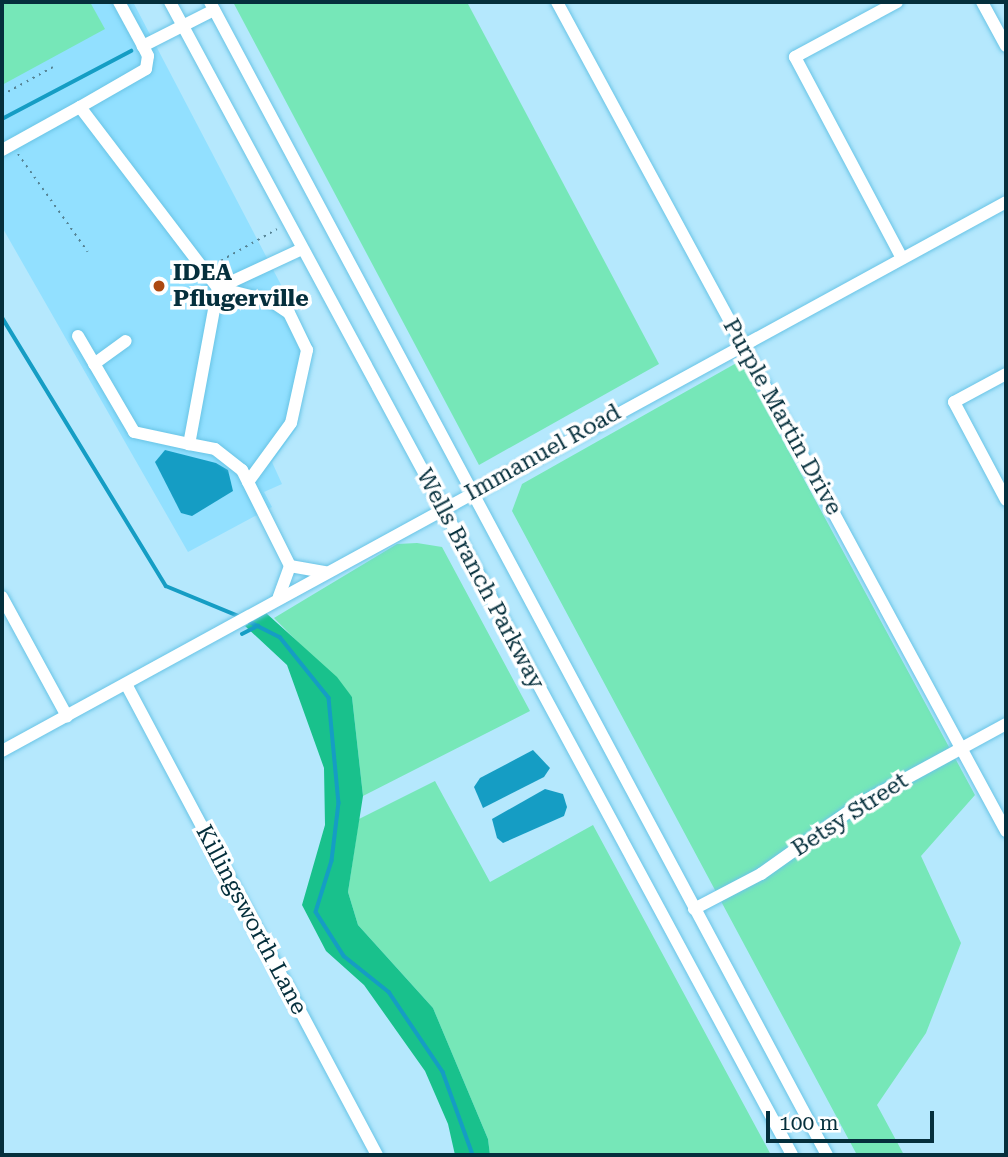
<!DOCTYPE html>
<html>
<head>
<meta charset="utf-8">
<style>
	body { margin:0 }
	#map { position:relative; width:1008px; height:1157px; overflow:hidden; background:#b5e8fd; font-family:"Roboto Serif",serif }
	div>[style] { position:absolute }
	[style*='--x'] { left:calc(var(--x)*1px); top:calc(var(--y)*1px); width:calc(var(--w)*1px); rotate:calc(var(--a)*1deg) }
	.built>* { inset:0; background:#92e0ff }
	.green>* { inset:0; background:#76e7b8 }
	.forest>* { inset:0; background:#19c18c }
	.water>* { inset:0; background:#159dc4 }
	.stream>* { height:3.5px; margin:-1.75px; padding:0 1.75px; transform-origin:1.75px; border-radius:1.75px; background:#159dc4 }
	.path>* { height:2px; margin-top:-1px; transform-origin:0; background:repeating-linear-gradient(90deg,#558394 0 2px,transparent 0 7px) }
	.roads { filter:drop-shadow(0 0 2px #69c4e6) drop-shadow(0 0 2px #69c4e6) }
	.minor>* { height:12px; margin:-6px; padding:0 6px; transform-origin:6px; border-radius:6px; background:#fff }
	.dots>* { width:19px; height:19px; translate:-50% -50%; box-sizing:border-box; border:4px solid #fff; border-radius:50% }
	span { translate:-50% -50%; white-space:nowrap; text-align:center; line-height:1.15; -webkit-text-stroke:7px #fff; paint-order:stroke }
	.poi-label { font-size:23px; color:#052f3c; font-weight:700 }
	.left { translate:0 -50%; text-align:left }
	.street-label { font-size:23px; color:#052f3c }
	.frame { position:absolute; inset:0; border:4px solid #052f3c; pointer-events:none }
	.scale { position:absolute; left:766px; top:1111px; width:168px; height:32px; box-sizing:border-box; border:4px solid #052f3c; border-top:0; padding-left:9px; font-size:21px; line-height:24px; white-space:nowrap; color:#052f3c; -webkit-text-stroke:5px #fff; paint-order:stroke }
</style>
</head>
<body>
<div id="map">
	<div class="built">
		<div style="clip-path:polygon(2px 2px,133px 2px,313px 346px,296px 429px,272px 462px,282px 484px,264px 492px,272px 507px,188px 552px,2px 227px)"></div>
	</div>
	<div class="green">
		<div style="clip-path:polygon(2px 2px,90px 2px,105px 29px,2px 85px)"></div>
		<div style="clip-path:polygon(233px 2px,467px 2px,659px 364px,479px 465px)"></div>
		<div style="clip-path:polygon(740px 361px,975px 795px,921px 856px,961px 943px,926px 1033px,877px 1105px,904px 1155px,857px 1155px,512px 511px,522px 484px)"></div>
		<div style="clip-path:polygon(417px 543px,442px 547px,530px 711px,363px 796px,352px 697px,274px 618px,397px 544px)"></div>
		<div style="clip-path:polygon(435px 781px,490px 882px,593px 825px,771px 1155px,490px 1155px,488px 1139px,433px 1008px,358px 925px,348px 892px,359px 819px)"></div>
	</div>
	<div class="forest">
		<div style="clip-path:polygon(266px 613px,337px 677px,352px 697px,363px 796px,348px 892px,358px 925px,433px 1008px,488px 1139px,490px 1155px,455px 1155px,448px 1124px,425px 1071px,364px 985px,326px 951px,302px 905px,325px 825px,324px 768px,287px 665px,245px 626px)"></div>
	</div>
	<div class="water">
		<div style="clip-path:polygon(165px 450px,216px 463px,228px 470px,233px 491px,192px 516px,181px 513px,155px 462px)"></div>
		<div style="clip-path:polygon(533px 750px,550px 768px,544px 777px,483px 808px,474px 787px,480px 778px)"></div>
		<div style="clip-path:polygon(545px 789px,563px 794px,567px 807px,564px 816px,503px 843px,497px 838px,492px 819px)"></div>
	</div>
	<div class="stream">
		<div style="--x:2;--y:119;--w:146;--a:-27.8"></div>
		<div style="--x:2;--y:317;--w:315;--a:58.6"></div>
		<div style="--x:166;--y:586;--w:81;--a:22.5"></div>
		<div style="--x:248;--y:621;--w:36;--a:27"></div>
		<div style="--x:280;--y:637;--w:78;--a:51.2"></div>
		<div style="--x:329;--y:698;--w:105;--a:84.6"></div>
		<div style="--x:339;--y:803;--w:58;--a:96.9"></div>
		<div style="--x:332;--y:861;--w:53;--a:107.4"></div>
		<div style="--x:316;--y:912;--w:52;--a:57.5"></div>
		<div style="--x:344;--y:956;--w:58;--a:38.7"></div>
		<div style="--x:389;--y:992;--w:97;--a:56"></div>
		<div style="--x:443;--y:1072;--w:88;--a:70.1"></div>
		<div style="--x:242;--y:634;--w:18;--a:-27"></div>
	</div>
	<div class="path">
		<div style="--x:2;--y:95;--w:58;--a:-28.8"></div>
		<div style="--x:18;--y:154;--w:120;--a:54.5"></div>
		<div style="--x:215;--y:264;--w:71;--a:-29.4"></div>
	</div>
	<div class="roads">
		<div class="minor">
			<div style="--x:119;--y:2;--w:50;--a:61.4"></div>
			<div style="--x:170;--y:2;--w:1310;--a:61.65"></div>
			<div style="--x:210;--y:2;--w:1308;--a:61.85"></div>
			<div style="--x:557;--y:2;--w:943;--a:61.56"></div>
			<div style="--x:897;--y:2;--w:116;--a:151.7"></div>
			<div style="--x:795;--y:57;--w:228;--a:62"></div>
			<div style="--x:982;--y:2;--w:50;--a:61.4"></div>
			<div style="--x:214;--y:10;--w:80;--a:153.1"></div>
			<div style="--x:143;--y:46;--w:11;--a:63"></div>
			<div style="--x:148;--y:56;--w:13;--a:99"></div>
			<div style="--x:146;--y:69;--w:76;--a:150.1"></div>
			<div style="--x:80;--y:107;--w:228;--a:52.7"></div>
			<div style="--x:218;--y:288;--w:93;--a:-24.9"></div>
			<div style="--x:2;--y:150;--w:89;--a:-28.9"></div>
			<div style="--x:78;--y:336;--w:111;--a:59.7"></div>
			<div style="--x:134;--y:432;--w:56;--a:12.3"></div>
			<div style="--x:94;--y:364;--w:39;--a:-36"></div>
			<div style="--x:1006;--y:374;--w:59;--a:151.7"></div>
			<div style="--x:954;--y:402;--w:111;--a:62"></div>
			<div style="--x:248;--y:482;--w:73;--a:-53.9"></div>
			<div style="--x:291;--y:423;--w:75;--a:-77.6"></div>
			<div style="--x:307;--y:350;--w:41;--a:-115.9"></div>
			<div style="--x:289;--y:313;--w:22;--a:-146"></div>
			<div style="--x:271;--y:301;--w:55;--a:-166.2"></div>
			<div style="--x:218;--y:288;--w:159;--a:100.5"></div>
			<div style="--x:189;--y:444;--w:26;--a:11"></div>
			<div style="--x:215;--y:449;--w:34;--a:38"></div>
			<div style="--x:242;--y:470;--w:107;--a:63.4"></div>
			<div style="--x:290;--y:566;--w:33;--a:110"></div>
			<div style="--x:290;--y:566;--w:36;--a:10"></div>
			<div style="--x:2;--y:597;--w:136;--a:61.4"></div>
			<div style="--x:126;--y:684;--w:534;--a:61.95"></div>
			<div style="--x:2;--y:751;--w:1144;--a:-28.67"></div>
			<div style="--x:694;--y:909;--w:76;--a:-27.6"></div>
			<div style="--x:761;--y:874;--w:123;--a:-35.4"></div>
			<div style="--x:861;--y:803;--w:165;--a:-28.6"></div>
		</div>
	</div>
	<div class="dots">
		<div style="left:159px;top:286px;background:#ac4911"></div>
	</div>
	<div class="poi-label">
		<span class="left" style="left:173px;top:286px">IDEA<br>Pflugerville</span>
	</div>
	<div class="street-label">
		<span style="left:782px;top:417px;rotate:61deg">Purple Martin Drive</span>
		<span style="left:543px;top:453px;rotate:-29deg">Immanuel Road</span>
		<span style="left:480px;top:579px;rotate:62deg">Wells Branch Parkway</span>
		<span style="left:850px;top:815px;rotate:-33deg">Betsy Street</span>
		<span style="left:251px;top:920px;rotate:62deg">Killingsworth Lane</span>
	</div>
	<div class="frame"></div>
	<div class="scale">100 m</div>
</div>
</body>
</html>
